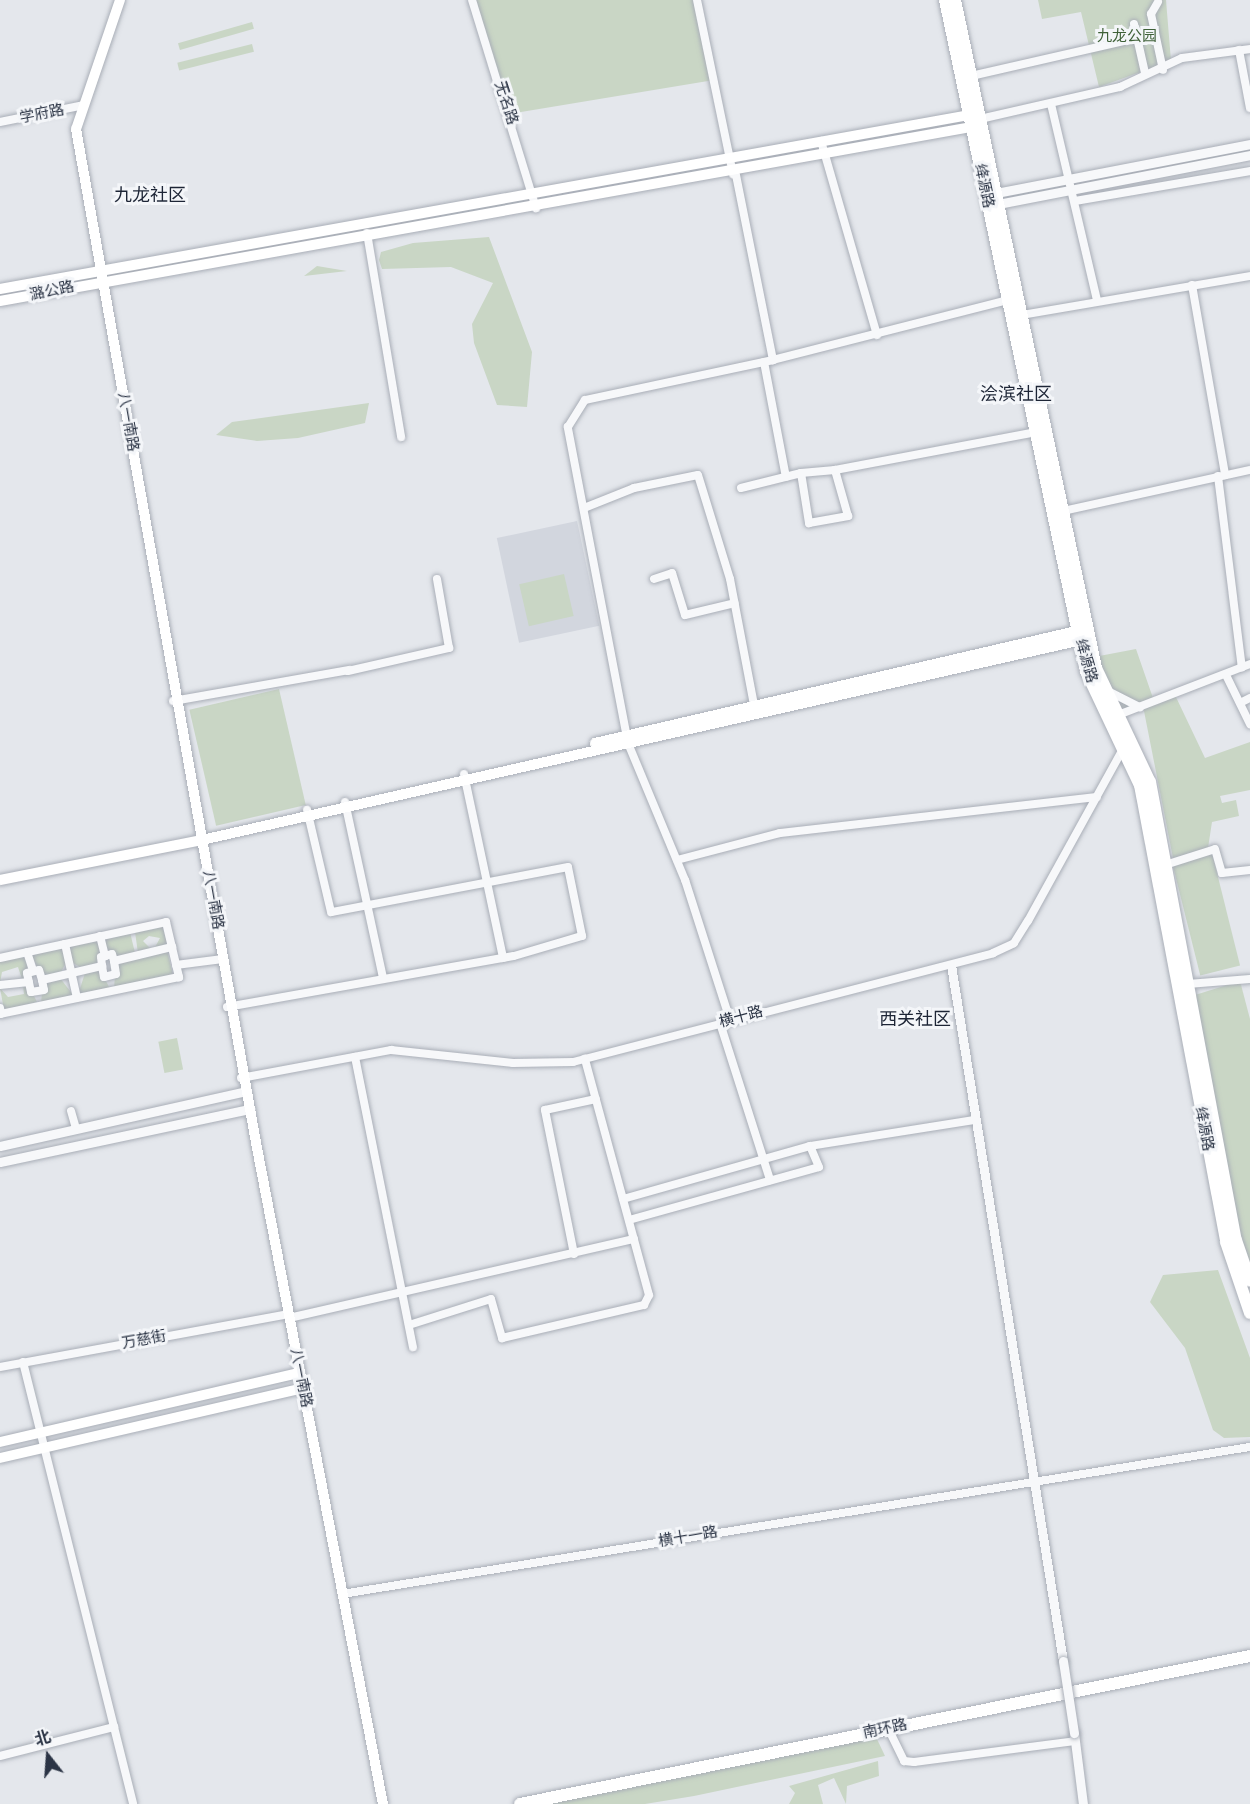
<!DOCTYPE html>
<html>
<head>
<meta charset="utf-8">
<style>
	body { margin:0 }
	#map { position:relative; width:1250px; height:1804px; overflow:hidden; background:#e4e7ec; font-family:Rubik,"Noto Sans SC",sans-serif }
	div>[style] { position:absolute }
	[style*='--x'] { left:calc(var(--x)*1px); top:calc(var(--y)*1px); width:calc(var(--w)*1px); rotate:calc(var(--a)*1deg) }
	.built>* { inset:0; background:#d2d6de; transform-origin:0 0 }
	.green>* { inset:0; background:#c9d6c5; transform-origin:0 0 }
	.roads { filter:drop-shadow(0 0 2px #a9aeb7) drop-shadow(0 0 2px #a9aeb7) }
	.minor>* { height:8px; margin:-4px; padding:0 4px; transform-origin:4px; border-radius:4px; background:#f7f8fa }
	.tertiary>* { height:9px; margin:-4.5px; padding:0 4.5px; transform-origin:4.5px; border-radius:4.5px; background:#f7f8fa }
	.secondary>* { height:10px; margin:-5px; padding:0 5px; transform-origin:5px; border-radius:5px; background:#fff }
	.primary>* { height:12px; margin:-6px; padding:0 6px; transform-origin:6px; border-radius:6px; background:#fff }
	.trunk>* { height:12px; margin:-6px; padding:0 6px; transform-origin:6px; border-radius:6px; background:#fff }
	.bridges { filter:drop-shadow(0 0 2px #a9aeb7) drop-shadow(0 0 2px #a9aeb7) }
	.tertiary-bridge>* { height:9px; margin:-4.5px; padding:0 4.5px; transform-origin:4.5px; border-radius:4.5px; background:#f7f8fa }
	span { translate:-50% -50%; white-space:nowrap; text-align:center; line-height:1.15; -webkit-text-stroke:6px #f4f6f9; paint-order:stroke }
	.park-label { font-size:15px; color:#3f6138 }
	.street-label { font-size:15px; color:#2b3445 }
	.quarter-label { font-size:18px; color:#1d2536 }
	.north { position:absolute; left:18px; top:1726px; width:60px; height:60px; -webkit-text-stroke:4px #f4f6f9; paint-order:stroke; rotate:343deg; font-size:16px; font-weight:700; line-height:24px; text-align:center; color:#2b3445 }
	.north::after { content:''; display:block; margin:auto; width:21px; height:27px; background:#2b3445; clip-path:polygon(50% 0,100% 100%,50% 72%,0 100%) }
</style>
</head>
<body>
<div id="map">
	<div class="built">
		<div style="left:577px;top:521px;width:107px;height:82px;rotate:78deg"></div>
	</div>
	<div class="green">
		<div style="clip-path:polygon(472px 0,697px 0,714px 80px,509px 114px)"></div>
		<div style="clip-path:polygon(1038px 0,1166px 0,1171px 61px,1099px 87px,1081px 12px,1042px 19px)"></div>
		<div style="left:252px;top:22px;width:7px;height:77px;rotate:74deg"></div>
		<div style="left:252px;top:44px;width:8px;height:77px;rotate:76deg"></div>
		<div style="clip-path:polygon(489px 237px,532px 352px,527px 407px,497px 405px,474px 343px,472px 324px,493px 283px,451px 267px,382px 269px,379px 260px,381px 252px,413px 243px)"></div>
		<div style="clip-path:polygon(317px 266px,347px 271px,304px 276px)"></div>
		<div style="clip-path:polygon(369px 403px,365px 423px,298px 438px,257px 441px,216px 435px,232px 422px)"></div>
		<div style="left:564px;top:574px;width:43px;height:46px;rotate:77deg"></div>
		<div style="clip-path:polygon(1136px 649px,1154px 701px,1175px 695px,1205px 758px,1250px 742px,1250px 790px,1220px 796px,1222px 803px,1236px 800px,1239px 816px,1212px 822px,1208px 848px,1173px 858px,1143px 706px,1118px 715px,1094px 657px)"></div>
		<div style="left:279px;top:689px;width:119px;height:92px;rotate:77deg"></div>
		<div style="left:1212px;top:853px;width:116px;height:41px;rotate:76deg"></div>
		<div style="clip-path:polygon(162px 924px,168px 946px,154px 949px,160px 938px,149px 936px,143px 941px,152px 950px,138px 953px,135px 932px)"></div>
		<div style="clip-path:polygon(130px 932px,135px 953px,115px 958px,106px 953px,103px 938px)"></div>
		<div style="clip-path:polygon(99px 938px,100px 964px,84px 969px,71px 962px,67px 945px)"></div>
		<div style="clip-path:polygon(64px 946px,67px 961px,60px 974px,43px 978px,30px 953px)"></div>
		<div style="clip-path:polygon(167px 950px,173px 975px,114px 988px,116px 963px)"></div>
		<div style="clip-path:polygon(27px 954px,27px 982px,23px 982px,18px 967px,2px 972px,0 983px,0 961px)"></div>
		<div style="clip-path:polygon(100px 969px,110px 989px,78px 995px,85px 973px)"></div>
		<div style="clip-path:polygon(60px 978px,74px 996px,41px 1004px,43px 981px)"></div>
		<div style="clip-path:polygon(1240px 981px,1250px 1019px,1250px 1270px,1239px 1236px,1195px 995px)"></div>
		<div style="clip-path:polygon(28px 984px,37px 1002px,4px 1010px,0 988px,8px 997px,24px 994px,23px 985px)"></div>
		<div style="left:177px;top:1038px;width:32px;height:19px;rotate:79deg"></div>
		<div style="clip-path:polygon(1218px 1270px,1250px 1358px,1250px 1437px,1224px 1438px,1213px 1430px,1185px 1348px,1150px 1302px,1163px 1275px)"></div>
		<div style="clip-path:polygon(876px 1737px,885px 1756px,694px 1796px,645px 1804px,544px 1804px)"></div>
		<div style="clip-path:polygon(878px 1761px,879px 1776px,847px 1786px,846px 1804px,834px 1778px,818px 1785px,823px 1804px,789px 1804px,795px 1793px,789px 1786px)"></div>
	</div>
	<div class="roads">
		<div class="minor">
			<div style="--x:472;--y:0;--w:218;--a:72.9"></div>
			<div style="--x:697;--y:0;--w:178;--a:78.3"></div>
			<div style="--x:1158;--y:2;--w:14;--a:120"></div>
			<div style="--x:1151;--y:14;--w:57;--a:77.9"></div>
			<div style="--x:1134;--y:24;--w:50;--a:77.3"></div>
			<div style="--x:1239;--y:50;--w:59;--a:79.3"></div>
			<div style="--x:971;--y:76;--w:170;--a:-12.9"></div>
			<div style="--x:1051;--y:104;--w:201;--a:76.8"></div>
			<div style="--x:980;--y:119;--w:144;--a:-12.9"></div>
			<div style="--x:1120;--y:87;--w:68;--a:-25.1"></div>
			<div style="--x:1182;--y:58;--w:69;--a:-7.5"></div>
			<div style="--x:0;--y:122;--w:86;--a:-11.4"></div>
			<div style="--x:821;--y:141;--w:202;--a:73.9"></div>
			<div style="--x:736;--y:175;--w:189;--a:78.7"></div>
			<div style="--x:1075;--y:201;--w:178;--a:-9.7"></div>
			<div style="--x:367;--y:233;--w:207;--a:80.5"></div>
			<div style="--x:1192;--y:285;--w:193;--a:80.1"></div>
			<div style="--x:1022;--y:315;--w:231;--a:-9.7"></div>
			<div style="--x:764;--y:362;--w:117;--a:79.2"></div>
			<div style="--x:801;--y:473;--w:34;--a:-5"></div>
			<div style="--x:1218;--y:476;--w:193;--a:82.9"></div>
			<div style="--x:741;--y:488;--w:62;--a:-14"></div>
			<div style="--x:801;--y:473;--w:51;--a:80.9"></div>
			<div style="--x:809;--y:523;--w:40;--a:-10"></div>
			<div style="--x:848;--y:516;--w:48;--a:-105.8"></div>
			<div style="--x:835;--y:470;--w:205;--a:-10.7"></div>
			<div style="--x:584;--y:508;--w:54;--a:-21.8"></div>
			<div style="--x:634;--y:488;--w:65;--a:-11.5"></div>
			<div style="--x:698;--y:475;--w:109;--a:72.9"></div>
			<div style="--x:730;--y:579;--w:133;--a:79.2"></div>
			<div style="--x:1063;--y:511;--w:191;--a:-12.4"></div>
			<div style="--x:654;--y:579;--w:19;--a:-18"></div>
			<div style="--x:672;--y:573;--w:44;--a:72.8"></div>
			<div style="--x:685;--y:615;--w:51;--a:-13.5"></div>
			<div style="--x:348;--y:671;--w:104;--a:-12.8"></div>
			<div style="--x:449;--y:648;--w:70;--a:-99.9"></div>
			<div style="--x:1226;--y:675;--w:55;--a:63.9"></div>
			<div style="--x:1108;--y:691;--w:36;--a:27"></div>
			<div style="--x:173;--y:701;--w:179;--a:-10"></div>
			<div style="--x:1240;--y:703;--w:11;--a:-27"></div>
			<div style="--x:1118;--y:715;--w:142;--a:-21.1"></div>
			<div style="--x:464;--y:774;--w:188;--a:78"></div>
			<div style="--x:345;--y:802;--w:180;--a:77.8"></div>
			<div style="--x:677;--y:860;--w:106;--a:-14.7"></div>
			<div style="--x:780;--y:833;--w:319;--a:-6.5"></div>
			<div style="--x:1165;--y:865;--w:52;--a:-17.7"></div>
			<div style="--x:1215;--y:849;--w:25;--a:74"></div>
			<div style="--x:1222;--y:873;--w:28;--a:-6"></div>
			<div style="--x:100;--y:936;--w:21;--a:76"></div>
			<div style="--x:65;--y:944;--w:55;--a:77.5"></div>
			<div style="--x:27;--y:952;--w:20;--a:72"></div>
			<div style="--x:0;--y:958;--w:170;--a:-12.2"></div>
			<div style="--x:166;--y:922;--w:57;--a:76.7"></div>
			<div style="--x:179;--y:977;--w:182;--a:168.3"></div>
			<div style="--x:1;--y:1014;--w:6;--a:-99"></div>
			<div style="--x:176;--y:965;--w:47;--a:-7.3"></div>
			<div style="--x:102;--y:966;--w:11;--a:80"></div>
			<div style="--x:104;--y:977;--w:12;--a:-14"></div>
			<div style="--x:116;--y:974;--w:13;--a:-99"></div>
			<div style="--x:42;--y:980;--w:10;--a:79"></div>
			<div style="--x:44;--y:990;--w:13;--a:171"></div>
			<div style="--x:31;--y:992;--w:19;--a:-102"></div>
			<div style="--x:27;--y:973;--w:12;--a:-14"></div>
			<div style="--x:39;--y:970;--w:10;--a:73"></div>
			<div style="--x:42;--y:980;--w:62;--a:-13.1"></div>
			<div style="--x:102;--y:966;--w:9;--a:-96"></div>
			<div style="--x:101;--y:957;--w:11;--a:-15"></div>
			<div style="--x:112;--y:954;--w:7;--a:74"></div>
			<div style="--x:114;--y:961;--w:60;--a:-13.6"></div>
			<div style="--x:1188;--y:984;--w:62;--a:-4.6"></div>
			<div style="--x:0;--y:985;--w:29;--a:-6"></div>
			<div style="--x:227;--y:1007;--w:291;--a:-10.1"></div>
			<div style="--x:514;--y:956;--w:71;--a:-16.4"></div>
			<div style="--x:582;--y:936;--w:70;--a:-101.5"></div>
			<div style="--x:568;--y:867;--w:241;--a:169.2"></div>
			<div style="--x:331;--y:912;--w:105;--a:-103.2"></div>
			<div style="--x:730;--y:1020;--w:147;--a:-107.8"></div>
			<div style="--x:685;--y:880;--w:148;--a:-112.6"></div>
			<div style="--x:628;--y:743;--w:322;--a:-100.8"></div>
			<div style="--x:568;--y:427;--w:32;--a:-58"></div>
			<div style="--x:585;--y:400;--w:192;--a:-12"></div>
			<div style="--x:773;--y:360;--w:243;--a:-14.3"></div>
			<div style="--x:720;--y:1023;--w:165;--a:72.3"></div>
			<div style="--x:355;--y:1057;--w:296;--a:78.7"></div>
			<div style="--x:241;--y:1078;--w:153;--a:-10.6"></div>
			<div style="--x:391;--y:1050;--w:123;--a:6.1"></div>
			<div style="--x:513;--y:1063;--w:60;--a:-1"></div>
			<div style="--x:573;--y:1062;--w:434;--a:-14.5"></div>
			<div style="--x:993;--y:953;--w:23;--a:-25"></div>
			<div style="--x:1014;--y:943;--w:26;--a:-58"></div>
			<div style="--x:1028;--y:921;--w:196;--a:-61.1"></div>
			<div style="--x:71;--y:1111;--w:19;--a:74"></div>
			<div style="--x:623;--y:1199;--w:194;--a:-15.8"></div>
			<div style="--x:629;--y:1220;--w:197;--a:-15.6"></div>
			<div style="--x:819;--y:1167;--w:23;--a:-113"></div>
			<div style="--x:810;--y:1146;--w:167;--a:-9"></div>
			<div style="--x:574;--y:1254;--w:147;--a:-101.4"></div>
			<div style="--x:545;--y:1110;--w:52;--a:-12.2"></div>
			<div style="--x:289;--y:1318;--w:354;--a:-12.9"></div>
			<div style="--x:409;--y:1325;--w:86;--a:-17.6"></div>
			<div style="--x:491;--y:1299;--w:41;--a:74.2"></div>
			<div style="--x:502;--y:1338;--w:146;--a:-13.1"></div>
			<div style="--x:644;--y:1305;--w:11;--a:-63"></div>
			<div style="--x:649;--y:1295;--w:245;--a:-105.2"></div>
			<div style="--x:23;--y:1362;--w:455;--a:76"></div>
			<div style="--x:0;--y:1367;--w:294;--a:-10.4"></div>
			<div style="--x:342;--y:1594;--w:920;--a:-9.2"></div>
			<div style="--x:888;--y:1728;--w:37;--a:64"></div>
			<div style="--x:904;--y:1761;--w:10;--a:6"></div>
			<div style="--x:914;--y:1762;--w:162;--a:-7.4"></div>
			<div style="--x:0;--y:1756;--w:118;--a:-14.3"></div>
		</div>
		<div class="tertiary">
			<div style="--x:996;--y:193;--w:259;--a:-10.9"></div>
			<div style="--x:998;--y:204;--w:257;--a:-11"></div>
			<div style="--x:951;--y:965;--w:705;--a:80.86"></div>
			<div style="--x:0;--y:1146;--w:252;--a:-12.6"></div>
			<div style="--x:0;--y:1162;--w:256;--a:-12"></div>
			<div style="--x:1074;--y:1733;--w:72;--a:82.8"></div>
		</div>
		<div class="secondary">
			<div style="--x:120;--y:0;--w:136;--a:108.8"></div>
			<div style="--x:76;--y:129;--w:1035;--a:79.93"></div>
			<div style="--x:257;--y:1148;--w:668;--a:79.13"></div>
			<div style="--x:0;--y:289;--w:984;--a:-10.18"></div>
			<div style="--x:0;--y:301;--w:986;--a:-10.16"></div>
			<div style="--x:595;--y:743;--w:503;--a:-13.1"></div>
			<div style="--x:0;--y:880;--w:206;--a:-11.2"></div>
			<div style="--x:202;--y:840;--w:907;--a:-12.81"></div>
			<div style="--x:0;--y:1442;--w:308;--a:-13"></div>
			<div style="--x:0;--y:1458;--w:311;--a:-13"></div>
		</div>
		<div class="primary">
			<div style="--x:520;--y:1804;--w:745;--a:-11.46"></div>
		</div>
		<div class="trunk">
			<div style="--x:945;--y:0;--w:686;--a:78.13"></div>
			<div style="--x:1086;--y:671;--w:126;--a:64.7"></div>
			<div style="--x:1140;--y:785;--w:465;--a:79.3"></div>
			<div style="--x:1226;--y:1242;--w:75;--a:71.3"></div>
			<div style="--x:955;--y:0;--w:683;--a:78.08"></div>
			<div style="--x:1096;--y:668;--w:126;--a:64.7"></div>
			<div style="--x:1150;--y:782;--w:466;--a:79.4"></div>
			<div style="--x:1236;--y:1240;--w:43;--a:71.1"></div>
		</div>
	</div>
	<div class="bridges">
		<div class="tertiary-bridge">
			<div style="--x:1063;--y:1661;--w:73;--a:81.3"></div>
		</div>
	</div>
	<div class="park-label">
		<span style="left:1127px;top:37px">九龙公园</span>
	</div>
	<div class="street-label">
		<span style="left:506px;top:103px;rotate:72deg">无名路</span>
		<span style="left:42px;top:114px;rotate:-11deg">学府路</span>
		<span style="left:984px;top:186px;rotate:78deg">绛源路</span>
		<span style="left:52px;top:291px;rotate:-12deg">潞公路</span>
		<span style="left:128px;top:422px;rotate:80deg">八一南路</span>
		<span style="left:1086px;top:661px;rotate:74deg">绛源路</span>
		<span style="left:213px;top:900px;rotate:80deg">八一南路</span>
		<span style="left:741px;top:1017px;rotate:-15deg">横十路</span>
		<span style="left:1204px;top:1129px;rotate:79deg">绛源路</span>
		<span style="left:144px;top:1340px;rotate:-10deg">万慈街</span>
		<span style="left:301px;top:1378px;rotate:79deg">八一南路</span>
		<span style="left:688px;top:1537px;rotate:-10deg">横十一路</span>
		<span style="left:885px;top:1729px;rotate:-12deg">南环路</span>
	</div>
	<div class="quarter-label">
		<span style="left:150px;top:195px">九龙社区</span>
		<span style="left:1016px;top:394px">浍滨社区</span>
		<span style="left:915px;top:1019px">西关社区</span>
	</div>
	<div class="north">北</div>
</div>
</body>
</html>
